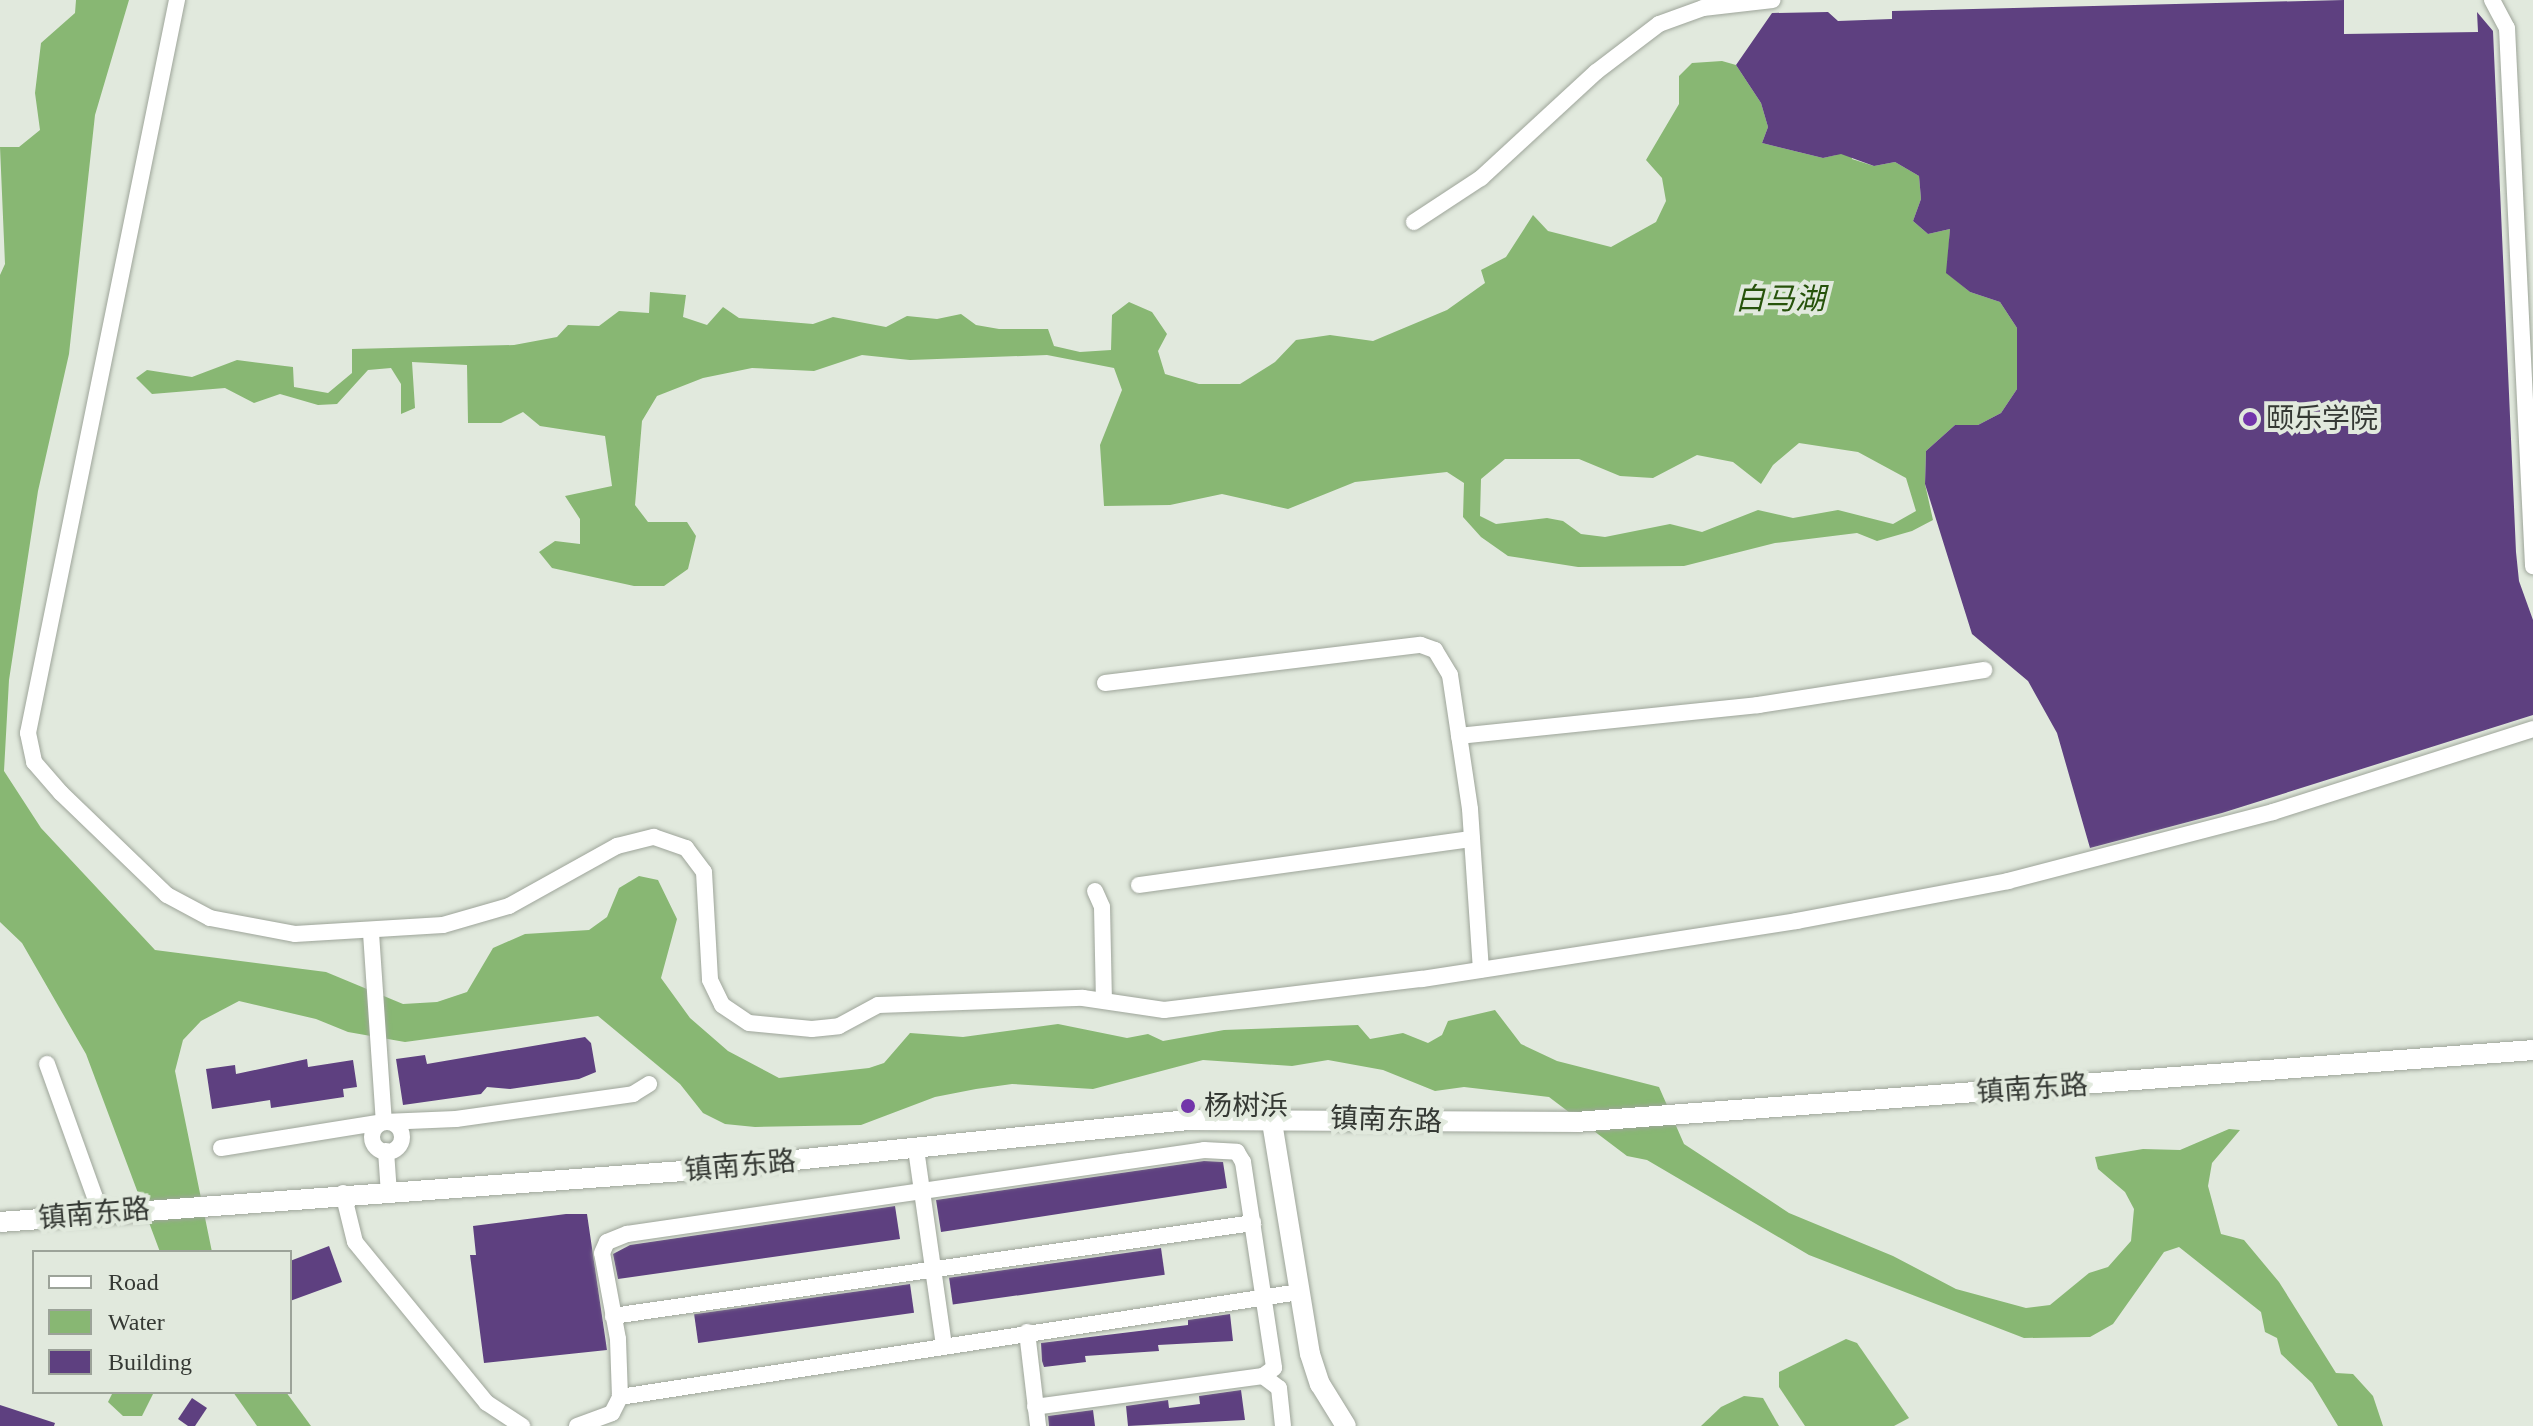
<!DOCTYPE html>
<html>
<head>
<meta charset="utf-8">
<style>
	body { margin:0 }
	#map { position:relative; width:2533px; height:1426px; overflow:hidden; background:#e1e9dd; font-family:"Times New Roman","Noto Sans SC",serif }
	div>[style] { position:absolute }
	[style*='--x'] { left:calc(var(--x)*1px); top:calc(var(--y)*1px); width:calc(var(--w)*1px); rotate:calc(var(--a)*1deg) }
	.water>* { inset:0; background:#88b773 }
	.building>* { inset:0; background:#5e4080; transform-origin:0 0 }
	.roads { filter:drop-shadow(0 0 2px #9ea59a) drop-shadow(0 0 2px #9ea59a) }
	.minor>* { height:16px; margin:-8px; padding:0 8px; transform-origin:8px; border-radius:8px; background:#fff }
	.minor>.ring { margin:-8px; padding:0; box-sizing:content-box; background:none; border:16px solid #fff; border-radius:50% }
	.tertiary>* { height:20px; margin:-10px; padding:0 10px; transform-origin:10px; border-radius:10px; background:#fff }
	.dots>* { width:22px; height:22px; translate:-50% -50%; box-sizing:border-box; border:4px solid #e1e9dd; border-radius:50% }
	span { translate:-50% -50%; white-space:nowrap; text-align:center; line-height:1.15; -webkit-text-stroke:8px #e1e9dd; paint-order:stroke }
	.poi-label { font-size:28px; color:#353934 }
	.left { translate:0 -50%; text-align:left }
	.street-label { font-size:28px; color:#353934 }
	.water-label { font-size:30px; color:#26520a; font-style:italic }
	.legend { position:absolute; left:32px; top:1250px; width:260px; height:144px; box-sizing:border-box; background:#e1e9dd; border:2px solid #9ca399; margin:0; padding:10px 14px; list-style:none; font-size:24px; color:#353934 }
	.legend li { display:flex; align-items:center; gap:16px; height:40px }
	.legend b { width:40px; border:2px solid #9ca399 }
</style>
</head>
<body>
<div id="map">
	<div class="water">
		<div style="clip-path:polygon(76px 0,129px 0,95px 115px,69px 354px,38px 491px,9px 680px,4px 771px,41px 828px,155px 950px,326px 972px,403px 1004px,437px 1002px,467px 992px,493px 948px,525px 934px,589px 930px,607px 917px,619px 888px,639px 876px,658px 880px,677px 919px,661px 978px,690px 1018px,728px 1051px,779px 1078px,869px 1068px,884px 1063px,910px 1033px,963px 1037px,1058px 1024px,1127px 1038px,1148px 1034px,1163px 1041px,1224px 1030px,1358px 1025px,1370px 1039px,1403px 1033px,1428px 1043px,1442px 1035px,1448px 1021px,1495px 1010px,1521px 1044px,1557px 1061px,1659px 1087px,1684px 1144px,1789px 1213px,1893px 1256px,1956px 1289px,2026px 1308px,2050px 1305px,2089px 1273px,2108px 1267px,2131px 1241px,2134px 1209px,2125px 1192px,2098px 1169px,2095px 1157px,2143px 1149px,2180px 1150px,2229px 1129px,2240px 1130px,2212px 1163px,2208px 1186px,2221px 1234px,2244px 1240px,2279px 1282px,2336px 1373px,2353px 1374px,2373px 1396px,2383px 1426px,2338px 1426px,2312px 1383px,2281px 1354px,2277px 1338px,2265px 1332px,2261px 1312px,2179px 1247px,2164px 1252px,2113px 1324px,2090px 1337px,2024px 1338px,1809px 1255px,1647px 1160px,1627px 1156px,1549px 1097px,1464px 1087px,1435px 1091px,1383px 1070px,1328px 1060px,1292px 1066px,1203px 1060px,1093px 1089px,1012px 1084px,976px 1089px,935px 1097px,861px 1125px,755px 1127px,725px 1124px,703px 1113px,680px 1084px,598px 1016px,405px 1042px,348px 1032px,316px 1019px,239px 1001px,201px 1021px,183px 1040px,175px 1071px,212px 1252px,160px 1252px,86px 1054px,22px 943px,0 922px,0 275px,5px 264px,0 147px,19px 147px,40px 130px,35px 93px,41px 43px,75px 13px)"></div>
		<div style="clip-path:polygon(evenodd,1722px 61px,1736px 65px,1761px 103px,1768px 127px,1762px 143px,1823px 158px,1836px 155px,1837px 142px,1851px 143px,1852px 159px,1874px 166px,1895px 162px,1919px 176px,1921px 199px,1913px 221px,1928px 234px,1950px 229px,1947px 273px,1970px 292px,2000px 302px,2017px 328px,2017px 389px,2001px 413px,1978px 425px,1955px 425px,1926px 451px,1925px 484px,1933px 520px,1912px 531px,1877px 541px,1857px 533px,1775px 543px,1684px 566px,1578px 567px,1508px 556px,1481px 537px,1463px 517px,1464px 483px,1447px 472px,1355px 482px,1288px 509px,1222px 494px,1170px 505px,1104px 506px,1100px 445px,1122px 390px,1114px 368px,1047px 355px,910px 360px,862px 355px,814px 371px,752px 368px,703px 378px,657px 396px,642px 421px,635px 505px,648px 522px,687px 522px,696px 536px,688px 569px,664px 586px,634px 586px,552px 568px,539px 552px,555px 541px,580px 544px,580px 519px,565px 496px,612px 486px,605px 436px,540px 426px,523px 412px,501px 423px,468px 423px,467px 365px,412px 362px,415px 408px,401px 414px,401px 384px,391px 368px,368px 370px,337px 404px,318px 405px,280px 394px,254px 403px,225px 388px,152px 394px,136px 378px,147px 370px,192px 377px,237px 360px,293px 367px,294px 387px,328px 393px,352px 373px,352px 349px,514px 345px,557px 337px,568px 325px,599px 326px,619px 311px,649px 313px,650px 292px,686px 295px,683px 317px,707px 325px,723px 307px,739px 318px,813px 324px,833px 317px,886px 327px,907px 316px,937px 319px,961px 314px,976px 325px,999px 329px,1048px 329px,1054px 346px,1080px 352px,1111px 350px,1112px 315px,1129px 302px,1152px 312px,1167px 334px,1158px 351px,1165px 374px,1199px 384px,1240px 384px,1275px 362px,1296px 340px,1330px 335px,1373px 341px,1447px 310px,1485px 283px,1481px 270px,1506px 257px,1533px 215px,1548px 231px,1611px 247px,1656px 222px,1666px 201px,1662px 178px,1646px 160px,1679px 104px,1679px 76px,1692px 63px,1722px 61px,1799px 443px,1858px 452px,1906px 478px,1916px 511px,1893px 524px,1838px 510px,1793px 518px,1758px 510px,1702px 532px,1670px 524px,1605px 537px,1581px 534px,1563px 521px,1547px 518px,1496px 524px,1480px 516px,1481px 479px,1505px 459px,1579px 459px,1620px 476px,1653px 478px,1697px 455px,1733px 462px,1761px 484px,1773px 465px,1799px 443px)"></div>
		<div style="clip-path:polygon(1846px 1339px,1857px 1343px,1909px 1418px,1894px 1426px,1805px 1426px,1779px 1387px,1779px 1372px)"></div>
		<div style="clip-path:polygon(113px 1392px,154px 1392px,142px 1416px,123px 1416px,108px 1402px)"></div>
		<div style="clip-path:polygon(233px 1392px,286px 1392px,311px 1426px,257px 1426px)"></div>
		<div style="clip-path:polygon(1744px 1396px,1763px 1398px,1779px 1426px,1701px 1426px,1721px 1407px)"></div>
	</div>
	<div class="building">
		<div style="clip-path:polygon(2344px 0,2344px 34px,2478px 32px,2477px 12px,2493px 31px,2516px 552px,2519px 581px,2533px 620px,2533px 715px,2222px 813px,2090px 848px,2057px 733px,2028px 681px,1972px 634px,1925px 484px,1926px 451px,1955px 425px,1978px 425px,2001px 413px,2017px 389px,2017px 328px,2000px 302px,1970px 292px,1946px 273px,1950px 229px,1928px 234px,1913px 221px,1921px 199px,1919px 176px,1895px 162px,1874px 166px,1841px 154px,1823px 158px,1762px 143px,1768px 127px,1761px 103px,1736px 65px,1772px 13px,1828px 12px,1838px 21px,1892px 19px,1892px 11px)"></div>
		<div style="clip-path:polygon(585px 1037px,591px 1043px,596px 1072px,579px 1079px,510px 1089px,487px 1087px,481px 1094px,403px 1105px,396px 1059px,425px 1055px,427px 1064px)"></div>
		<div style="clip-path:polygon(307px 1059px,308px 1067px,353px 1060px,357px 1087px,343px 1089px,344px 1097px,271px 1108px,270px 1100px,212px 1109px,206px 1069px,235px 1065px,236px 1074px)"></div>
		<div style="clip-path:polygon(1204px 1161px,1223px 1162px,1227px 1188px,941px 1232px,936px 1200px)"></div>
		<div style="clip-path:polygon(895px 1206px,900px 1239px,618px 1279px,613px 1254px,630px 1245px)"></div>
		<div style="clip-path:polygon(566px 1214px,587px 1214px,607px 1350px,484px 1363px,470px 1255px,476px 1255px,473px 1226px)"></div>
		<div style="clip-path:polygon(329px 1246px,342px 1282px,290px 1301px,290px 1261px)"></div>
		<div style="left:1161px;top:1248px;width:27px;height:214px;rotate:82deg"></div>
		<div style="left:910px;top:1284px;width:29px;height:218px;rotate:82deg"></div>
		<div style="clip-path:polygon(1230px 1314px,1233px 1341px,1158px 1345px,1159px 1351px,1085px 1356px,1086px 1362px,1044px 1367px,1042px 1361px,1041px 1343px,1188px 1325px,1188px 1320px)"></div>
		<div style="clip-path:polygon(1241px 1390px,1245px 1420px,1128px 1426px,1126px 1406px,1168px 1400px,1169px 1408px,1200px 1404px,1199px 1396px)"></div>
		<div style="clip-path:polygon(192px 1398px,207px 1408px,195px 1426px,188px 1426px,178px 1419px)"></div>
		<div style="clip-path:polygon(0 1405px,55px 1423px,54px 1426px,0 1426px)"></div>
		<div style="clip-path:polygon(1093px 1410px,1095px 1426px,1049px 1426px,1048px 1416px)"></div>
	</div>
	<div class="roads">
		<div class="minor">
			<div style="--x:177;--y:0;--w:748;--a:101.49"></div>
			<div style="--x:28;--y:733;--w:30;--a:78"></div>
			<div style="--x:34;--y:762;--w:41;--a:48.9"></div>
			<div style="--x:61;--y:793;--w:147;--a:43.9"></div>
			<div style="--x:167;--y:895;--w:49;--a:28.1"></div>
			<div style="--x:210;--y:918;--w:86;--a:10.7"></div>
			<div style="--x:295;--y:934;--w:148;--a:-3.5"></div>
			<div style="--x:443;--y:925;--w:69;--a:-16.1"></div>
			<div style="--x:509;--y:906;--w:124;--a:-29.1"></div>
			<div style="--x:617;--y:846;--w:38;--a:-14"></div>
			<div style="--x:654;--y:837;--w:34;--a:19"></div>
			<div style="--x:686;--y:848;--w:30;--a:53"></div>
			<div style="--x:704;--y:872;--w:108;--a:86.8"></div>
			<div style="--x:710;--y:980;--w:28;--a:64"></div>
			<div style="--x:722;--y:1005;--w:32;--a:34"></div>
			<div style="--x:749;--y:1023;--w:63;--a:5.4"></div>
			<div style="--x:812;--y:1029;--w:27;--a:-6"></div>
			<div style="--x:839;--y:1026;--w:44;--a:-28.3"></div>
			<div style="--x:878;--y:1005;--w:205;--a:-2"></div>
			<div style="--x:1083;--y:998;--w:82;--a:8.4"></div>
			<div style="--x:1164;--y:1010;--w:260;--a:-6.9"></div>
			<div style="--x:1422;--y:979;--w:379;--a:-8.8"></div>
			<div style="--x:1797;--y:921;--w:215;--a:-10.7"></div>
			<div style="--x:2008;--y:881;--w:274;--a:-14.6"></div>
			<div style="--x:2273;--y:812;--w:273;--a:-17.7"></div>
			<div style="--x:2492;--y:0;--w:32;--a:62"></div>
			<div style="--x:2507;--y:28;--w:539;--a:87.23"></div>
			<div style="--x:1414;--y:222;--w:80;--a:-33.3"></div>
			<div style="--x:1481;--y:178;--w:156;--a:-42.7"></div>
			<div style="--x:1596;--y:72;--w:79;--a:-37.3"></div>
			<div style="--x:1659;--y:24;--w:47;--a:-20"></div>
			<div style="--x:1703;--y:8;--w:70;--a:-6.5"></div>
			<div style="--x:1105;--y:683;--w:318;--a:-6.9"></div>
			<div style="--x:1421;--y:645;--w:15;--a:20"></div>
			<div style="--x:1435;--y:650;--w:29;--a:59"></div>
			<div style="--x:1450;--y:675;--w:135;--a:81.5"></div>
			<div style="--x:1470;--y:809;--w:161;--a:86.1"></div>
			<div style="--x:1459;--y:736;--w:301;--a:-5.9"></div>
			<div style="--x:1758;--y:705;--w:229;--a:-8.8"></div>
			<div style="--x:1139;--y:885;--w:336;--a:-7.9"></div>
			<div style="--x:1095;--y:891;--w:17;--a:66"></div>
			<div style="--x:1102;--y:907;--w:92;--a:88.8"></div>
			<div style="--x:371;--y:933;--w:189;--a:86.1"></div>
			<div style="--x:47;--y:1064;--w:159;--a:70.2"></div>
			<div class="ring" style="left:372px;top:1122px;width:14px;height:14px"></div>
			<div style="--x:221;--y:1148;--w:165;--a:-9.1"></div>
			<div style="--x:384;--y:1122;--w:72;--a:-2.4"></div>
			<div style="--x:456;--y:1119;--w:179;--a:-8"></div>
			<div style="--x:633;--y:1094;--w:19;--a:-32"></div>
			<div style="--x:916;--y:1149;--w:198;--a:81.9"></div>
			<div style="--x:386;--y:1151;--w:39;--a:86"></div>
			<div style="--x:343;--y:1193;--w:50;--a:76.2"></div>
			<div style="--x:355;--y:1242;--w:208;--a:50.7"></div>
			<div style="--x:487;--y:1403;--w:42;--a:33.3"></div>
			<div style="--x:613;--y:1316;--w:647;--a:-8.27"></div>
			<div style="--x:1027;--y:1332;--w:95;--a:83.3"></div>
			<div style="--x:1263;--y:1376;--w:20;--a:37"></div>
			<div style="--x:1279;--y:1388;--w:38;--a:84"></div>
			<div style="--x:620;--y:1397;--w:687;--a:-8.79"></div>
			<div style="--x:577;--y:1426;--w:37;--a:-20"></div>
			<div style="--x:612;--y:1413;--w:18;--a:-63"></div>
			<div style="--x:620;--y:1397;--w:58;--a:-92"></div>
			<div style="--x:618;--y:1339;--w:87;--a:-100.5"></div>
			<div style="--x:602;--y:1253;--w:12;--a:-66"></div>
			<div style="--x:607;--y:1242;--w:22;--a:-22"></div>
			<div style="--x:627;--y:1234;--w:583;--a:-8.28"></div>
			<div style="--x:1204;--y:1150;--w:33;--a:3"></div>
			<div style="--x:1237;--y:1152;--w:12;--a:59"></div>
			<div style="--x:1243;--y:1162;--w:208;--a:81.4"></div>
			<div style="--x:1274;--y:1368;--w:14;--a:144"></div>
			<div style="--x:1263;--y:1376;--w:230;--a:172.3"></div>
		</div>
		<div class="tertiary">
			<div style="--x:1271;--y:1116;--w:241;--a:80.7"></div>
			<div style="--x:1310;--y:1354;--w:32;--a:72"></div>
			<div style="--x:1320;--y:1384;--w:49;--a:58.2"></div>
			<div style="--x:0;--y:1222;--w:698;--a:-4.27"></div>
			<div style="--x:696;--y:1170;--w:496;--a:-5.8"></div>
			<div style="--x:1189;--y:1120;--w:387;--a:0.3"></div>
			<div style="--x:1576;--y:1122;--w:960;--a:-4.3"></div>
		</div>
	</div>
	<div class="dots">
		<div style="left:2250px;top:419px;background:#7234aa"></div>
		<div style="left:1188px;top:1106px;background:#7234aa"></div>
	</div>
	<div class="poi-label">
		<span class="left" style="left:2266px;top:419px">颐乐学院</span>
		<span class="left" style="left:1204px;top:1106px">杨树浜</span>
	</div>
	<div class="street-label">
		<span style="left:2032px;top:1089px;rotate:-4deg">镇南东路</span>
		<span style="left:1386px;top:1120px;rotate:2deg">镇南东路</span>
		<span style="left:740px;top:1166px;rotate:-5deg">镇南东路</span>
		<span style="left:94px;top:1214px;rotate:-5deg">镇南东路</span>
	</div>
	<div class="water-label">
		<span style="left:1780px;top:299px">白马湖</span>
	</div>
	<ul class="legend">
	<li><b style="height:10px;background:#fff"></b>Road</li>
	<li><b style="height:22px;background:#88b773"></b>Water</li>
	<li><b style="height:22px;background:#5e4080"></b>Building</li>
	</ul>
</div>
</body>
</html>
